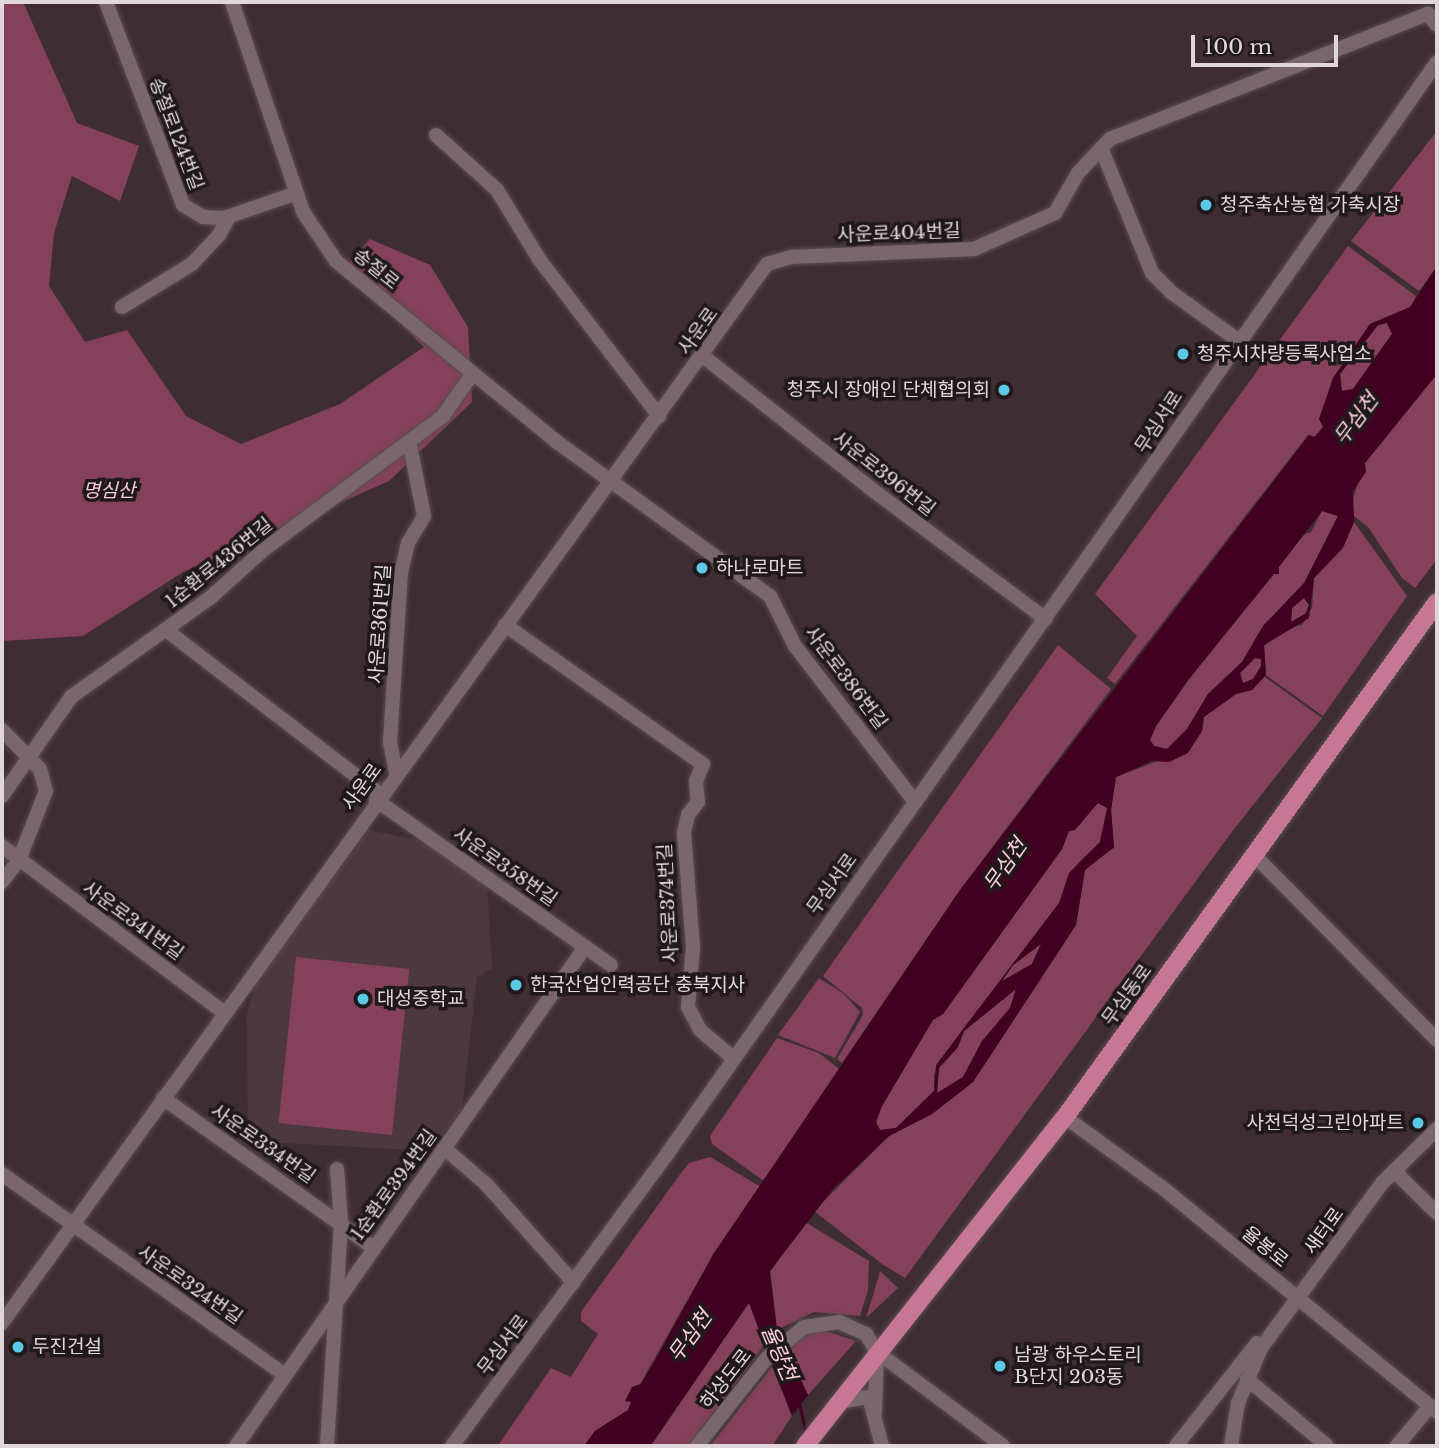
<!DOCTYPE html>
<html>
<head>
<meta charset="utf-8">
<style>
	body { margin:0 }
	#map { position:relative; width:1439px; height:1448px; overflow:hidden; background:#3e2e34; font-family:"Libre Baskerville","Noto Sans KR",serif }
	div>[style] { position:absolute }
	[style*='--x'] { left:calc(var(--x)*1px); top:calc(var(--y)*1px); width:calc(var(--w)*1px); rotate:calc(var(--a)*1deg) }
	.built>* { inset:0; background:#4e383f }
	.green>* { inset:0; background:#85405b; transform-origin:0 0 }
	.water>* { inset:0; background:#410020 }
	.stream>* { height:2.5px; margin:-1.25px; padding:0 1.25px; transform-origin:1.25px; border-radius:1.25px; background:#410020 }
	.roads { filter:drop-shadow(0 0 2px #5a4c50) drop-shadow(0 0 2px #5a4c50) }
	.minor>* { height:14px; margin:-7px; padding:0 7px; transform-origin:7px; border-radius:7px; background:#7a676d }
	.major>* { height:18px; margin:-9px; padding:0 9px; transform-origin:9px; border-radius:9px; background:#c77796 }
	.dots>* { width:19px; height:19px; translate:-50% -50%; box-sizing:border-box; border:4px solid #20191b; border-radius:50% }
	span { translate:-50% -50%; white-space:nowrap; text-align:center; line-height:1.15; -webkit-text-stroke:7px #20191b; paint-order:stroke }
	.street-label { font-size:19px; color:#e1d7da }
	.poi-label { font-size:19px; color:#e1d7da }
	.left { translate:0 -50%; text-align:left }
	.right { translate:-100% -50%; text-align:right }
	.park-label { font-size:19px; color:#f4c8d6; font-style:italic }
	.water-label { font-size:21px; color:#fbcfdd; font-style:italic }
	.frame { position:absolute; inset:0; border:4px solid #e1d7da; pointer-events:none }
	.scale { position:absolute; left:1191px; top:35px; width:147px; height:32px; box-sizing:border-box; border:4px solid #e1d7da; border-top:0; padding-left:9px; font-size:21px; line-height:24px; white-space:nowrap; color:#e1d7da; -webkit-text-stroke:5px #20191b; paint-order:stroke }
</style>
</head>
<body>
<div id="map">
	<div class="built">
		<div style="clip-path:polygon(369px 830px,430px 843px,487px 885px,492px 968px,477px 977px,462px 1109px,430px 1151px,248px 1141px,247px 1015px,256px 983px)"></div>
	</div>
	<div class="green">
		<div style="clip-path:polygon(2px 2px,23px 2px,77px 123px,139px 146px,120px 201px,72px 176px,54px 233px,49px 286px,85px 342px,127px 330px,186px 416px,241px 444px,340px 404px,424px 347px,344px 268px,370px 239px,430px 265px,468px 327px,472px 402px,389px 481px,183px 572px,83px 636px,2px 641px)"></div>
		<div style="clip-path:polygon(1437px 131px,1437px 266px,1419px 291px,1351px 241px)"></div>
		<div style="clip-path:polygon(1348px 246px,1416px 296px,1411px 307px,1370px 324px,1333px 378px,1323px 427px,1314px 437px,1308px 435px,1115px 684px,1107px 678px,1137px 636px,1095px 594px)"></div>
		<div style="clip-path:polygon(1387px 323px,1392px 334px,1353px 389px,1343px 391px,1338px 387px,1340px 374px,1378px 325px)"></div>
		<div style="clip-path:polygon(1437px 374px,1437px 559px,1415px 588px,1402px 578px,1368px 527px,1354px 516px,1352px 502px,1365px 463px)"></div>
		<div style="clip-path:polygon(1322px 511px,1338px 516px,1304px 583px,1263px 626px,1242px 662px,1208px 694px,1187px 729px,1167px 749px,1154px 746px,1150px 740px,1156px 726px,1188px 681px,1303px 535px,1311px 532px)"></div>
		<div style="clip-path:polygon(1354px 522px,1407px 596px,1323px 716px,1266px 675px,1264px 646px,1283px 630px,1302px 625px,1312px 608px,1314px 578px,1337px 554px)"></div>
		<div style="clip-path:polygon(1304px 598px,1309px 605px,1306px 613px,1301px 620px,1291px 622px,1292px 608px)"></div>
		<div style="clip-path:polygon(1058px 645px,1111px 689px,960px 890px,842px 1063px,837px 1059px,863px 1015px,862px 1008px,823px 976px)"></div>
		<div style="clip-path:polygon(1255px 658px,1261px 659px,1262px 666px,1253px 679px,1243px 683px,1240px 673px)"></div>
		<div style="clip-path:polygon(1262px 675px,1322px 718px,1231px 833px,905px 1278px,882px 1264px,814px 1211px,889px 1136px,932px 1114px,973px 1082px,1076px 925px,1085px 869px,1114px 848px,1111px 810px,1116px 777px,1160px 760px,1202px 731px,1204px 717px,1236px 694px,1252px 690px)"></div>
		<div style="clip-path:polygon(1098px 803px,1108px 808px,1100px 842px,1079px 862px,1059px 903px,960px 1033px,934px 1074px,934px 1091px,896px 1128px,880px 1130px,876px 1122px,881px 1108px,933px 1019px,943px 1014px,1062px 849px,1069px 831px)"></div>
		<div style="clip-path:polygon(1041px 944px,1032px 964px,1002px 981px,1013px 965px)"></div>
		<div style="left:296px;top:957px;width:114px;height:167px;rotate:6deg"></div>
		<div style="clip-path:polygon(819px 978px,844px 994px,860px 1012px,835px 1058px,778px 1035px)"></div>
		<div style="clip-path:polygon(1016px 989px,1010px 1008px,982px 1041px,963px 1077px,937px 1093px,939px 1068px,958px 1047px,964px 1031px)"></div>
		<div style="clip-path:polygon(777px 1038px,819px 1053px,839px 1069px,764px 1181px,712px 1144px,710px 1136px)"></div>
		<div style="clip-path:polygon(710px 1157px,761px 1187px,714px 1253px,640px 1384px,632px 1387px,626px 1401px,631px 1402px,628px 1410px,595px 1431px,584px 1446px,498px 1446px,551px 1368px,571px 1377px,598px 1334px,581px 1321px,581px 1312px,681px 1173px,689px 1163px)"></div>
		<div style="clip-path:polygon(805px 1222px,869px 1261px,868px 1290px,860px 1316px,814px 1312px,777px 1330px,770px 1272px)"></div>
		<div style="clip-path:polygon(880px 1271px,898px 1288px,866px 1318px,880px 1272px)"></div>
		<div style="clip-path:polygon(749px 1302px,764px 1345px,688px 1446px,651px 1446px)"></div>
		<div style="clip-path:polygon(823px 1330px,856px 1341px,808px 1395px,786px 1351px,807px 1334px)"></div>
		<div style="clip-path:polygon(772px 1367px,792px 1416px,772px 1446px,710px 1446px)"></div>
	</div>
	<div class="water">
		<div style="clip-path:polygon(evenodd,1437px 266px,1437px 374px,1365px 463px,1366px 472px,1353px 491px,1354px 522px,1343px 548px,1314px 578px,1309px 618px,1264px 645px,1266px 675px,1252px 690px,1236px 694px,1204px 717px,1202px 731px,1188px 753px,1169px 762px,1152px 761px,1116px 777px,1111px 810px,1114px 847px,1085px 870px,1076px 925px,973px 1082px,932px 1114px,889px 1136px,833px 1189px,770px 1271px,777px 1330px,808px 1395px,792px 1416px,749px 1303px,650px 1446px,584px 1446px,595px 1431px,628px 1410px,631px 1402px,625px 1401px,632px 1387px,641px 1384px,657px 1357px,714px 1253px,960px 890px,1309px 435px,1315px 437px,1323px 427px,1319px 419px,1333px 378px,1370px 324px,1410px 307px,1437px 266px,1387px 323px,1392px 334px,1353px 389px,1342px 391px,1340px 374px,1378px 325px,1387px 323px,1437px 266px,1322px 511px,1338px 516px,1304px 583px,1263px 626px,1242px 662px,1208px 694px,1187px 729px,1167px 749px,1154px 746px,1150px 740px,1156px 726px,1188px 680px,1274px 574px,1279px 574px,1279px 567px,1322px 511px,1437px 266px,1304px 598px,1309px 605px,1306px 613px,1291px 622px,1292px 608px,1304px 598px,1437px 266px,1255px 658px,1261px 659px,1261px 666px,1253px 679px,1243px 683px,1240px 673px,1255px 658px,1437px 266px,1098px 803px,1107px 808px,1100px 842px,1069px 873px,1059px 903px,936px 1065px,934px 1091px,896px 1128px,880px 1130px,876px 1122px,882px 1106px,933px 1020px,943px 1014px,1062px 849px,1069px 831px,1075px 830px,1098px 803px,1437px 266px,1041px 944px,1032px 964px,1002px 981px,1013px 965px,1041px 944px,1437px 266px,1016px 989px,1010px 1008px,982px 1041px,963px 1077px,937px 1093px,939px 1068px,958px 1047px,964px 1031px,1016px 989px)"></div>
	</div>
	<div class="stream">
		<div style="--x:800;--y:1405;--w:29;--a:78"></div>
	</div>
	<div class="roads">
		<div class="minor">
			<div style="--x:106;--y:2;--w:217;--a:69.2"></div>
			<div style="--x:183;--y:205;--w:23;--a:31"></div>
			<div style="--x:203;--y:217;--w:21;--a:3"></div>
			<div style="--x:224;--y:218;--w:77;--a:-18.9"></div>
			<div style="--x:232;--y:2;--w:222;--a:71.3"></div>
			<div style="--x:303;--y:212;--w:59;--a:56"></div>
			<div style="--x:336;--y:261;--w:286;--a:39.3"></div>
			<div style="--x:557;--y:442;--w:263;--a:35.9"></div>
			<div style="--x:770;--y:596;--w:56;--a:63.4"></div>
			<div style="--x:795;--y:646;--w:197;--a:52.4"></div>
			<div style="--x:436;--y:135;--w:82;--a:42"></div>
			<div style="--x:497;--y:190;--w:81;--a:58.7"></div>
			<div style="--x:539;--y:259;--w:198;--a:52.6"></div>
			<div style="--x:1101;--y:148;--w:135;--a:67.8"></div>
			<div style="--x:1152;--y:273;--w:28;--a:45"></div>
			<div style="--x:1172;--y:293;--w:82;--a:35.6"></div>
			<div style="--x:122;--y:307;--w:82;--a:-31.6"></div>
			<div style="--x:192;--y:264;--w:40;--a:-47"></div>
			<div style="--x:219;--y:235;--w:21;--a:-61"></div>
			<div style="--x:703;--y:356;--w:213;--a:38.3"></div>
			<div style="--x:870;--y:488;--w:219;--a:36.7"></div>
			<div style="--x:505;--y:625;--w:242;--a:35.1"></div>
			<div style="--x:703;--y:764;--w:18;--a:112"></div>
			<div style="--x:696;--y:781;--w:21;--a:85"></div>
			<div style="--x:698;--y:802;--w:16;--a:128"></div>
			<div style="--x:688;--y:815;--w:18;--a:103"></div>
			<div style="--x:684;--y:833;--w:114;--a:85.5"></div>
			<div style="--x:693;--y:947;--w:60;--a:94.8"></div>
			<div style="--x:688;--y:1007;--w:26;--a:62"></div>
			<div style="--x:700;--y:1030;--w:42;--a:40.2"></div>
			<div style="--x:166;--y:630;--w:270;--a:37.5"></div>
			<div style="--x:2;--y:730;--w:54;--a:45.7"></div>
			<div style="--x:40;--y:769;--w:23;--a:75"></div>
			<div style="--x:46;--y:791;--w:74;--a:111.4"></div>
			<div style="--x:19;--y:860;--w:28;--a:128"></div>
			<div style="--x:396;--y:773;--w:32;--a:-101"></div>
			<div style="--x:390;--y:742;--w:169;--a:-86.3"></div>
			<div style="--x:401;--y:573;--w:31;--a:-77"></div>
			<div style="--x:408;--y:543;--w:31;--a:-59"></div>
			<div style="--x:424;--y:516;--w:76;--a:-101.3"></div>
			<div style="--x:2;--y:796;--w:121;--a:-55.1"></div>
			<div style="--x:71;--y:697;--w:172;--a:-35.5"></div>
			<div style="--x:211;--y:597;--w:69;--a:-42"></div>
			<div style="--x:262;--y:551;--w:226;--a:-36.7"></div>
			<div style="--x:443;--y:416;--w:52;--a:-55.1"></div>
			<div style="--x:376;--y:800;--w:287;--a:35.1"></div>
			<div style="--x:2;--y:846;--w:276;--a:36.9"></div>
			<div style="--x:1255;--y:856;--w:259;--a:45.3"></div>
			<div style="--x:163;--y:1098;--w:257;--a:35.4"></div>
			<div style="--x:1065;--y:1117;--w:122;--a:36"></div>
			<div style="--x:1164;--y:1189;--w:353;--a:39.2"></div>
			<div style="--x:444;--y:1148;--w:55;--a:40.6"></div>
			<div style="--x:486;--y:1184;--w:132;--a:48.4"></div>
			<div style="--x:1394;--y:1171;--w:60;--a:44.3"></div>
			<div style="--x:2;--y:1174;--w:347;--a:35.4"></div>
			<div style="--x:2;--y:1323;--w:1306;--a:-54.16"></div>
			<div style="--x:767;--y:264;--w:26;--a:-16"></div>
			<div style="--x:792;--y:257;--w:182;--a:-2.5"></div>
			<div style="--x:974;--y:249;--w:89;--a:-24"></div>
			<div style="--x:1055;--y:213;--w:46;--a:-60.1"></div>
			<div style="--x:1078;--y:173;--w:47;--a:-46.7"></div>
			<div style="--x:1110;--y:139;--w:342;--a:-21.5"></div>
			<div style="--x:1428;--y:14;--w:14;--a:51"></div>
			<div style="--x:877;--y:1352;--w:157;--a:36.7"></div>
			<div style="--x:1247;--y:1379;--w:104;--a:39.9"></div>
			<div style="--x:840;--y:1402;--w:29;--a:-10"></div>
			<div style="--x:869;--y:1397;--w:51;--a:75.1"></div>
			<div style="--x:236;--y:1446;--w:609;--a:-55.03"></div>
			<div style="--x:327;--y:1446;--w:224;--a:-86.4"></div>
			<div style="--x:341;--y:1222;--w:53;--a:-94.3"></div>
			<div style="--x:452;--y:1446;--w:363;--a:-53.6"></div>
			<div style="--x:667;--y:1154;--w:1336;--a:-54.81"></div>
			<div style="--x:697;--y:1446;--w:111;--a:-51.6"></div>
			<div style="--x:766;--y:1359;--w:50;--a:-40.1"></div>
			<div style="--x:804;--y:1327;--w:35;--a:-8"></div>
			<div style="--x:839;--y:1322;--w:30;--a:24"></div>
			<div style="--x:866;--y:1334;--w:21;--a:59"></div>
			<div style="--x:877;--y:1352;--w:61;--a:91.9"></div>
			<div style="--x:1176;--y:1446;--w:131;--a:-51.8"></div>
			<div style="--x:1231;--y:1446;--w:44;--a:-80.8"></div>
			<div style="--x:1238;--y:1403;--w:60;--a:-67.3"></div>
			<div style="--x:1261;--y:1348;--w:206;--a:-53.7"></div>
			<div style="--x:1383;--y:1182;--w:76;--a:-44.5"></div>
			<div style="--x:1397;--y:1446;--w:52;--a:-50.5"></div>
		</div>
		<div class="major">
			<div style="--x:805;--y:1446;--w:419;--a:-51.7"></div>
			<div style="--x:1065;--y:1117;--w:635;--a:-54.16"></div>
		</div>
	</div>
	<div class="dots">
		<div style="left:1206px;top:205px;background:#5bc8e6"></div>
		<div style="left:1183px;top:354px;background:#5bc8e6"></div>
		<div style="left:1004px;top:390px;background:#5bc8e6"></div>
		<div style="left:702px;top:568px;background:#5bc8e6"></div>
		<div style="left:516px;top:985px;background:#5bc8e6"></div>
		<div style="left:363px;top:999px;background:#5bc8e6"></div>
		<div style="left:1418px;top:1123px;background:#5bc8e6"></div>
		<div style="left:18px;top:1347px;background:#5bc8e6"></div>
		<div style="left:1000px;top:1366px;background:#5bc8e6"></div>
	</div>
	<div class="street-label">
		<span style="left:176px;top:134px;rotate:69deg">송절로124번길</span>
		<span style="left:899px;top:233px;rotate:-2deg">사운로404번길</span>
		<span style="left:376px;top:269px;rotate:39deg">송절로</span>
		<span style="left:698px;top:331px;rotate:-54deg">사운로</span>
		<span style="left:1159px;top:422px;rotate:-57deg">무심서로</span>
		<span style="left:884px;top:474px;rotate:38deg">사운로396번길</span>
		<span style="left:219px;top:563px;rotate:-39deg">1순환로436번길</span>
		<span style="left:380px;top:624px;rotate:-86deg">사운로361번길</span>
		<span style="left:846px;top:678px;rotate:53deg">사운로386번길</span>
		<span style="left:362px;top:787px;rotate:-54deg">사운로</span>
		<span style="left:505px;top:867px;rotate:35deg">사운로358번길</span>
		<span style="left:832px;top:884px;rotate:-54deg">무심서로</span>
		<span style="left:668px;top:903px;rotate:-93deg">사운로374번길</span>
		<span style="left:133px;top:921px;rotate:36deg">사운로341번길</span>
		<span style="left:1127px;top:995px;rotate:-54deg">무심동로</span>
		<span style="left:263px;top:1144px;rotate:35deg">사운로334번길</span>
		<span style="left:394px;top:1185px;rotate:-54deg">1순환로394번길</span>
		<span style="left:1324px;top:1231px;rotate:-54deg">새터로</span>
		<span style="left:1265px;top:1247px;rotate:39deg">율봉로</span>
		<span style="left:190px;top:1285px;rotate:35deg">사운로324번길</span>
		<span style="left:503px;top:1345px;rotate:-53deg">무심서로</span>
		<span style="left:726px;top:1379px;rotate:-52deg">하상도로</span>
	</div>
	<div class="poi-label">
		<span class="left" style="left:1220px;top:205px">청주축산농협 가축시장</span>
		<span class="left" style="left:1197px;top:354px">청주시차량등록사업소</span>
		<span class="right" style="left:990px;top:390px">청주시 장애인 단체협의회</span>
		<span class="left" style="left:716px;top:568px">하나로마트</span>
		<span class="left" style="left:530px;top:985px">한국산업인력공단 충북지사</span>
		<span class="left" style="left:377px;top:999px">대성중학교</span>
		<span class="right" style="left:1404px;top:1123px">사천덕성그린아파트</span>
		<span class="left" style="left:32px;top:1347px">두진건설</span>
		<span class="left" style="left:1014px;top:1366px">남광 하우스토리<br>B단지 203동</span>
	</div>
	<div class="park-label">
		<span style="left:109px;top:491px">명심산</span>
	</div>
	<div class="water-label">
		<span style="left:1356px;top:419px;rotate:-53deg">무심천</span>
		<span style="left:1005px;top:865px;rotate:-55deg">무심천</span>
		<span style="left:690px;top:1336px;rotate:-54deg">무심천</span>
		<span style="left:779px;top:1353px;rotate:67deg">율량천</span>
	</div>
	<div class="frame"></div>
	<div class="scale">100 m</div>
</div>
</body>
</html>
